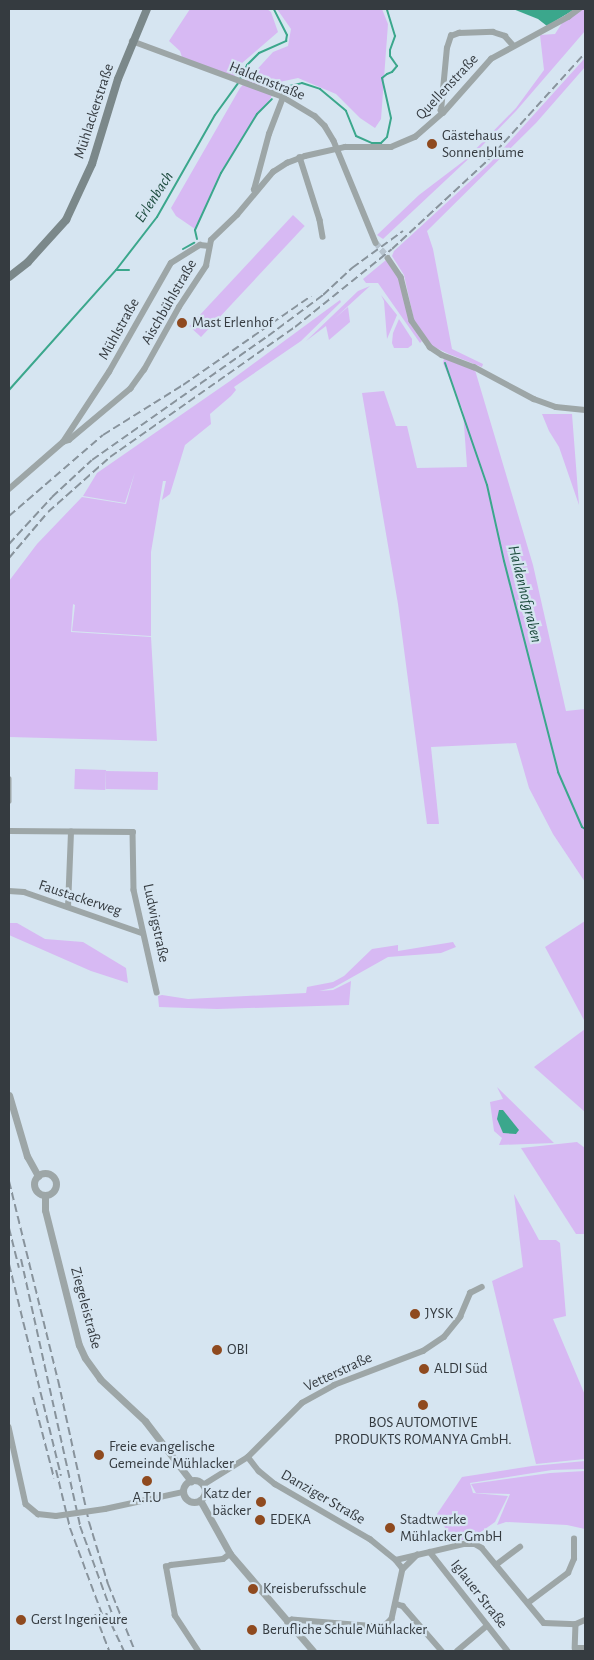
<!DOCTYPE html>
<html>
<head>
<meta charset="utf-8">
<style>
	body { margin:0 }
	#map { position:relative; width:594px; height:1660px; overflow:hidden; background:#d6e5f1; font-family:"Alegreya Sans",sans-serif }
	div>[style] { position:absolute }
	[style*='--x'] { left:calc(var(--x)*1px); top:calc(var(--y)*1px); width:calc(var(--w)*1px); rotate:calc(var(--a)*1deg) }
	.green>* { inset:0; background:#d7b9f3; transform-origin:0 0 }
	.water>* { inset:0; background:#3ba78c }
	.stream>* { height:2px; margin:-1px; padding:0 1px; transform-origin:1px; border-radius:1px; background:#3ba78c }
	.minor-tunnel>* { height:5.5px; margin-top:-2.75px; transform-origin:0; background:repeating-linear-gradient(90deg,#b6c3ce 0 5.5px,transparent 0 8.5px) }
	.minor>* { height:5.5px; margin:-2.75px; padding:0 2.75px; transform-origin:2.75px; border-radius:2.75px; background:#9da6a7 }
	.tertiary>* { height:7px; margin:-3.5px; padding:0 3.5px; transform-origin:3.5px; border-radius:3.5px; background:#9da6a7 }
	.tertiary>.ring { margin:-3.5px; padding:0; box-sizing:content-box; background:none; border:7px solid #9da6a7; border-radius:50% }
	.secondary>* { height:8px; margin:-4px; padding:0 4px; transform-origin:4px; border-radius:4px; background:#7b888a }
	.rail>* { height:2px; margin-top:-1px; transform-origin:0; background:repeating-linear-gradient(90deg,#88939c 0 8px,transparent 0 12px) }
	.minor-bridge>* { height:5.5px; margin:-2.75px; padding:0 2.75px; transform-origin:2.75px; border-radius:2.75px; background:#9da6a7 }
	.dots>* { width:14px; height:14px; translate:-50% -50%; box-sizing:border-box; border:2px solid #d6e5f1; border-radius:50% }
	span { translate:-50% -50%; white-space:nowrap; text-align:center; line-height:1.15; -webkit-text-stroke:4.5px #d6e5f1; paint-order:stroke }
	.street-label { font-size:15px; color:#353b40 }
	.poi-label { font-size:15px; color:#353b40 }
	.left { translate:0 -50%; text-align:left }
	.right { translate:-100% -50%; text-align:right }
	.water-label { font-size:16px; color:#1e4c3f; font-style:italic }
	.frame { position:absolute; inset:0; border:10px solid #353b40; pointer-events:none }
</style>
</head>
<body>
<div id="map">
	<div class="green">
		<div style="clip-path:polygon(190px 9px,267px 9px,271px 12px,278px 32px,241px 64px,234px 77px,182px 57px,180px 51px,169px 41px)"></div>
		<div style="clip-path:polygon(277px 9px,382px 9px,388px 24px,381px 119px,375px 128px,360px 118px,336px 94px,298px 78px,275px 83px,271px 98px,257px 114px,220px 173px,195px 229px,176px 216px,171px 208px,240px 88px,273px 52px,288px 46px,291px 29px)"></div>
		<div style="clip-path:polygon(582px 9px,585px 9px,585px 31px,516px 111px,478px 150px,383px 239px,377px 235px,419px 195px,465px 160px,516px 108px,544px 70px,540px 35px,555px 34px,562px 23px)"></div>
		<div style="clip-path:polygon(585px 58px,585px 67px,536px 123px,427px 231px,433px 249px,452px 349px,483px 364px,482px 367px,449px 354px,432px 346px,414px 320px,404px 275px,392px 256px,394px 251px,491px 162px)"></div>
		<div style="left:293px;top:215px;width:16px;height:152px;rotate:43deg"></div>
		<div style="clip-path:polygon(386px 260px,401px 283px,410px 323px,422px 341px,420px 343px,378px 283px,366px 283px,363px 279px)"></div>
		<div style="clip-path:polygon(370px 286px,335px 318px,348px 307px,350px 322px,329px 340px,326px 326px,306px 341px,358px 291px)"></div>
		<div style="clip-path:polygon(381px 295px,397px 315px,387px 339px,384px 301px)"></div>
		<div style="clip-path:polygon(340px 300px,341px 302px,301px 341px,234px 387px,236px 390px,231px 396px,210px 414px,211px 424px,185px 445px,170px 494px,162px 500px,166px 481px,163px 481px,151px 552px,151px 636px,72px 631px,75px 605px,73px 604px,71px 632px,151px 637px,157px 741px,9px 737px,9px 581px,37px 544px,82px 497px,126px 504px,135px 472px,125px 503px,83px 496px,97px 473px,230px 381px)"></div>
		<div style="clip-path:polygon(399px 319px,412px 339px,412px 345px,408px 348px,394px 348px,392px 343px,393px 333px)"></div>
		<div style="clip-path:polygon(444px 358px,475px 370px,533px 565px,566px 711px,585px 709px,585px 882px,553px 834px,529px 788px,516px 743px,431px 747px,439px 824px,427px 824px,398px 604px,362px 393px,384px 391px,396px 426px,407px 426px,417px 468px,467px 467px,463px 411px,443px 363px)"></div>
		<div style="clip-path:polygon(542px 414px,572px 414px,579px 505px,559px 447px,549px 431px)"></div>
		<div style="left:75px;top:769px;width:31px;height:20px;rotate:2deg"></div>
		<div style="left:106px;top:771px;width:52px;height:18px;rotate:1deg"></div>
		<div style="clip-path:polygon(585px 921px,585px 1022px,545px 947px)"></div>
		<div style="clip-path:polygon(9px 923px,17px 923px,45px 939px,83px 942px,126px 968px,128px 983px,91px 971px,9px 935px)"></div>
		<div style="clip-path:polygon(453px 942px,456px 947px,441px 953px,388px 957px,333px 988px,319px 991px,333px 990px,351px 981px,349px 1005px,217px 1009px,159px 1007px,158px 996px,162px 995px,188px 999px,306px 993px,307px 987px,333px 982px,344px 976px,372px 949px,398px 945px,398px 951px)"></div>
		<div style="clip-path:polygon(585px 1029px,585px 1112px,534px 1067px)"></div>
		<div style="clip-path:polygon(497px 1087px,554px 1143px,499px 1145px,502px 1138px,494px 1131px,490px 1102px,503px 1099px)"></div>
		<div style="clip-path:polygon(577px 1142px,585px 1148px,585px 1234px,576px 1234px,521px 1148px)"></div>
		<div style="clip-path:polygon(514px 1194px,539px 1240px,556px 1240px,560px 1243px,566px 1316px,553px 1319px,585px 1395px,585px 1459px,536px 1464px,492px 1281px,523px 1267px)"></div>
		<div style="clip-path:polygon(585px 1461px,585px 1469px,552px 1470px,470px 1483px,473px 1493px,508px 1496px,495px 1522px,478px 1534px,454px 1543px,437px 1514px,462px 1477px,532px 1466px)"></div>
		<div style="clip-path:polygon(585px 1471px,585px 1529px,567px 1525px,506px 1522px,497px 1525px,510px 1494px,476px 1493px,471px 1484px,550px 1473px)"></div>
	</div>
	<div class="water">
		<div style="clip-path:polygon(513px 9px,575px 9px,547px 26px,538px 19px)"></div>
		<div style="clip-path:polygon(499px 1110px,503px 1110px,519px 1130px,516px 1134px,503px 1133px,497px 1119px)"></div>
	</div>
	<div class="stream">
		<div style="--x:240;--y:79;--w:16;--a:-63"></div>
		<div style="--x:247;--y:65;--w:17;--a:-45"></div>
		<div style="--x:259;--y:53;--w:30;--a:-24"></div>
		<div style="--x:286;--y:41;--w:6;--a:-81"></div>
		<div style="--x:287;--y:35;--w:29;--a:-117"></div>
		<div style="--x:281;--y:92;--w:11;--a:-34"></div>
		<div style="--x:290;--y:86;--w:12;--a:-14"></div>
		<div style="--x:302;--y:83;--w:19;--a:18"></div>
		<div style="--x:320;--y:89;--w:34;--a:40"></div>
		<div style="--x:346;--y:111;--w:27;--a:68"></div>
		<div style="--x:356;--y:136;--w:17;--a:24"></div>
		<div style="--x:372;--y:143;--w:9;--a:0"></div>
		<div style="--x:381;--y:143;--w:8;--a:-45"></div>
		<div style="--x:387;--y:137;--w:19;--a:-78"></div>
		<div style="--x:391;--y:118;--w:41;--a:-102.7"></div>
		<div style="--x:382;--y:78;--w:6;--a:-39"></div>
		<div style="--x:387;--y:74;--w:5;--a:-22"></div>
		<div style="--x:392;--y:72;--w:8;--a:-50"></div>
		<div style="--x:397;--y:66;--w:12;--a:-125"></div>
		<div style="--x:390;--y:56;--w:6;--a:-90"></div>
		<div style="--x:390;--y:50;--w:15;--a:-70"></div>
		<div style="--x:395;--y:36;--w:28;--a:-107"></div>
		<div style="--x:197;--y:239;--w:9;--a:-103"></div>
		<div style="--x:195;--y:230;--w:63;--a:-65.5"></div>
		<div style="--x:221;--y:173;--w:69;--a:-58.6"></div>
		<div style="--x:257;--y:114;--w:21;--a:-45"></div>
		<div style="--x:183;--y:249;--w:13;--a:-29"></div>
		<div style="--x:117;--y:270;--w:12;--a:0"></div>
		<div style="--x:445;--y:363;--w:129;--a:71"></div>
		<div style="--x:487;--y:485;--w:78;--a:77.4"></div>
		<div style="--x:504;--y:561;--w:218;--a:75.6"></div>
		<div style="--x:558;--y:772;--w:60;--a:66.4"></div>
		<div style="--x:582;--y:827;--w:4;--a:34"></div>
		<div style="--x:9;--y:390;--w:161;--a:-48.3"></div>
		<div style="--x:116;--y:270;--w:67;--a:-52.3"></div>
		<div style="--x:157;--y:217;--w:117;--a:-60.4"></div>
		<div style="--x:215;--y:115;--w:39;--a:-54"></div>
	</div>
	<div class="minor-tunnel">
		<div style="--x:376;--y:243;--w:19;--a:51"></div>
	</div>
	<div class="minor">
		<div style="--x:132;--y:41;--w:161;--a:20.3"></div>
		<div style="--x:283;--y:97;--w:37;--a:31"></div>
		<div style="--x:315;--y:116;--w:14;--a:45"></div>
		<div style="--x:325;--y:126;--w:17;--a:59"></div>
		<div style="--x:334;--y:141;--w:110;--a:67.6"></div>
		<div style="--x:443;--y:113;--w:3;--a:-135"></div>
		<div style="--x:441;--y:111;--w:63;--a:-84.6"></div>
		<div style="--x:447;--y:48;--w:13;--a:-72"></div>
		<div style="--x:451;--y:36;--w:9;--a:-21"></div>
		<div style="--x:459;--y:33;--w:34;--a:-2"></div>
		<div style="--x:493;--y:32;--w:13;--a:18"></div>
		<div style="--x:505;--y:36;--w:12;--a:48"></div>
		<div style="--x:300;--y:157;--w:66;--a:72.4"></div>
		<div style="--x:320;--y:220;--w:17;--a:80"></div>
		<div style="--x:255;--y:192;--w:2;--a:-117"></div>
		<div style="--x:254;--y:190;--w:58;--a:-75"></div>
		<div style="--x:269;--y:134;--w:40;--a:-69"></div>
		<div style="--x:388;--y:258;--w:23;--a:56"></div>
		<div style="--x:401;--y:277;--w:45;--a:76"></div>
		<div style="--x:412;--y:321;--w:32;--a:55"></div>
		<div style="--x:430;--y:347;--w:14;--a:34"></div>
		<div style="--x:442;--y:355;--w:34;--a:21"></div>
		<div style="--x:474;--y:367;--w:68;--a:28.1"></div>
		<div style="--x:534;--y:399;--w:23;--a:20"></div>
		<div style="--x:556;--y:407;--w:29;--a:6"></div>
		<div style="--x:63;--y:442;--w:6;--a:-18"></div>
		<div style="--x:69;--y:440;--w:80;--a:-39.9"></div>
		<div style="--x:130;--y:389;--w:24;--a:-54"></div>
		<div style="--x:144;--y:370;--w:72;--a:-60.9"></div>
		<div style="--x:179;--y:307;--w:49;--a:-56.6"></div>
		<div style="--x:206;--y:266;--w:26;--a:-79"></div>
		<div style="--x:211;--y:240;--w:36;--a:-44"></div>
		<div style="--x:237;--y:215;--w:56;--a:-50.1"></div>
		<div style="--x:273;--y:172;--w:17;--a:-33"></div>
		<div style="--x:287;--y:163;--w:19;--a:-21"></div>
		<div style="--x:305;--y:156;--w:41;--a:-12.7"></div>
		<div style="--x:345;--y:147;--w:46;--a:0"></div>
		<div style="--x:391;--y:147;--w:26;--a:-23"></div>
		<div style="--x:415;--y:137;--w:37;--a:-41"></div>
		<div style="--x:443;--y:113;--w:72;--a:-48.4"></div>
		<div style="--x:491;--y:59;--w:88;--a:-28.6"></div>
		<div style="--x:568;--y:17;--w:14;--a:-36"></div>
		<div style="--x:9;--y:489;--w:72;--a:-41"></div>
		<div style="--x:63;--y:442;--w:84;--a:-56.7"></div>
		<div style="--x:109;--y:372;--w:125;--a:-60.4"></div>
		<div style="--x:171;--y:263;--w:34;--a:-32"></div>
		<div style="--x:200;--y:245;--w:9;--a:6"></div>
		<div style="--x:9;--y:779;--w:22;--a:90"></div>
		<div style="--x:9;--y:831;--w:124;--a:0.5"></div>
		<div style="--x:133;--y:832;--w:58;--a:89"></div>
		<div style="--x:134;--y:890;--w:105;--a:77.3"></div>
		<div style="--x:9;--y:891;--w:15;--a:4"></div>
		<div style="--x:24;--y:892;--w:125;--a:19.2"></div>
		<div style="--x:68;--y:907;--w:75;--a:-87.7"></div>
		<div style="--x:9;--y:1427;--w:79;--a:77.6"></div>
		<div style="--x:26;--y:1504;--w:16;--a:40"></div>
		<div style="--x:38;--y:1514;--w:18;--a:6"></div>
		<div style="--x:248;--y:1457;--w:18;--a:52"></div>
		<div style="--x:259;--y:1471;--w:21;--a:39"></div>
		<div style="--x:275;--y:1484;--w:110;--a:30.1"></div>
		<div style="--x:370;--y:1539;--w:33;--a:39"></div>
		<div style="--x:396;--y:1560;--w:11;--a:52"></div>
		<div style="--x:403;--y:1569;--w:51;--a:102.4"></div>
		<div style="--x:392;--y:1619;--w:8;--a:135"></div>
		<div style="--x:386;--y:1625;--w:8;--a:166"></div>
		<div style="--x:378;--y:1627;--w:86;--a:-175.3"></div>
		<div style="--x:292;--y:1620;--w:5;--a:143"></div>
		<div style="--x:203;--y:1485;--w:53;--a:-31.9"></div>
		<div style="--x:248;--y:1457;--w:76;--a:-45"></div>
		<div style="--x:302;--y:1403;--w:37;--a:-29"></div>
		<div style="--x:334;--y:1385;--w:95;--a:-20.9"></div>
		<div style="--x:423;--y:1351;--w:25;--a:-34"></div>
		<div style="--x:444;--y:1337;--w:26;--a:-51"></div>
		<div style="--x:460;--y:1317;--w:26;--a:-67"></div>
		<div style="--x:470;--y:1293;--w:13;--a:-27"></div>
		<div style="--x:105;--y:1509;--w:80;--a:-12.3"></div>
		<div style="--x:430;--y:1552;--w:126;--a:51.8"></div>
		<div style="--x:396;--y:1560;--w:70;--a:-13.2"></div>
		<div style="--x:464;--y:1544;--w:11;--a:0"></div>
		<div style="--x:475;--y:1544;--w:8;--a:30"></div>
		<div style="--x:482;--y:1548;--w:97;--a:50.4"></div>
		<div style="--x:544;--y:1623;--w:32;--a:2"></div>
		<div style="--x:576;--y:1624;--w:10;--a:-24"></div>
		<div style="--x:496;--y:1565;--w:30;--a:-37"></div>
		<div style="--x:403;--y:1569;--w:20;--a:-45"></div>
		<div style="--x:528;--y:1603;--w:50;--a:-36.9"></div>
		<div style="--x:568;--y:1573;--w:15;--a:-67"></div>
		<div style="--x:574;--y:1559;--w:20;--a:-90"></div>
		<div style="--x:396;--y:1604;--w:7;--a:16"></div>
		<div style="--x:403;--y:1606;--w:60;--a:49.1"></div>
		<div style="--x:576;--y:1624;--w:24;--a:92"></div>
		<div style="--x:575;--y:1648;--w:10;--a:0"></div>
		<div style="--x:198;--y:1651;--w:42;--a:-123.3"></div>
		<div style="--x:175;--y:1616;--w:50;--a:-100.4"></div>
		<div style="--x:166;--y:1567;--w:5;--a:-22"></div>
		<div style="--x:171;--y:1565;--w:52;--a:-6.6"></div>
		<div style="--x:223;--y:1559;--w:9;--a:-36"></div>
		<div style="--x:457;--y:1651;--w:39;--a:-40"></div>
	</div>
	<div class="tertiary">
		<div style="--x:9;--y:1095;--w:64;--a:73.6"></div>
		<div style="--x:27;--y:1156;--w:23;--a:61"></div>
		<div class="ring" style="left:34px;top:1173px;width:15px;height:15px"></div>
		<div style="--x:45;--y:1195;--w:15;--a:90"></div>
		<div style="--x:45;--y:1210;--w:139;--a:75.9"></div>
		<div style="--x:79;--y:1345;--w:14;--a:65"></div>
		<div style="--x:85;--y:1358;--w:26;--a:54"></div>
		<div style="--x:100;--y:1379;--w:62;--a:43"></div>
		<div style="--x:145;--y:1421;--w:76;--a:52.5"></div>
		<div class="ring" style="left:183px;top:1480px;width:15px;height:15px"></div>
		<div style="--x:200;--y:1500;--w:62;--a:60.9"></div>
		<div style="--x:230;--y:1554;--w:128;--a:49.4"></div>
	</div>
	<div class="secondary">
		<div style="--x:9;--y:277;--w:24;--a:-38"></div>
		<div style="--x:28;--y:262;--w:57;--a:-47.9"></div>
		<div style="--x:66;--y:220;--w:62;--a:-65.1"></div>
		<div style="--x:92;--y:164;--w:89;--a:-73"></div>
		<div style="--x:118;--y:79;--w:76;--a:-67.5"></div>
	</div>
	<div class="rail">
		<div style="--x:9;--y:516;--w:124;--a:-40.8"></div>
		<div style="--x:103;--y:435;--w:94;--a:-32"></div>
		<div style="--x:183;--y:385;--w:156;--a:-34.8"></div>
		<div style="--x:9;--y:544;--w:64;--a:-47.5"></div>
		<div style="--x:52;--y:497;--w:54;--a:-42.8"></div>
		<div style="--x:92;--y:460;--w:215;--a:-35.2"></div>
		<div style="--x:268;--y:336;--w:69;--a:-36.7"></div>
		<div style="--x:323;--y:295;--w:40;--a:-43"></div>
		<div style="--x:352;--y:268;--w:63;--a:-36"></div>
		<div style="--x:9;--y:558;--w:60;--a:-49.7"></div>
		<div style="--x:48;--y:512;--w:83;--a:-41.6"></div>
		<div style="--x:110;--y:457;--w:226;--a:-35.1"></div>
		<div style="--x:295;--y:327;--w:124;--a:-38.8"></div>
		<div style="--x:392;--y:249;--w:131;--a:-42.8"></div>
		<div style="--x:488;--y:160;--w:144;--a:-47.8"></div>
		<div style="--x:9;--y:1181;--w:205;--a:76.2"></div>
		<div style="--x:58;--y:1380;--w:145;--a:77.7"></div>
		<div style="--x:89;--y:1522;--w:65;--a:73"></div>
		<div style="--x:108;--y:1584;--w:72;--a:68.1"></div>
		<div style="--x:9;--y:1228;--w:41;--a:76"></div>
		<div style="--x:21;--y:1259;--w:273;--a:77.5"></div>
		<div style="--x:80;--y:1526;--w:99;--a:69.9"></div>
		<div style="--x:9;--y:1264;--w:218;--a:76.2"></div>
		<div style="--x:33;--y:1397;--w:84;--a:75.5"></div>
		<div style="--x:56;--y:1470;--w:60;--a:76.4"></div>
		<div style="--x:70;--y:1528;--w:100;--a:69.6"></div>
		<div style="--x:106;--y:1613;--w:42;--a:64.7"></div>
		<div style="--x:95;--y:1614;--w:40;--a:69"></div>
	</div>
	<div class="minor-bridge">
		<div style="--x:56;--y:1516;--w:49;--a:-8.1"></div>
	</div>
	<div class="dots">
		<div style="left:432px;top:144px;background:#8f4a1f"></div>
		<div style="left:182px;top:323px;background:#8f4a1f"></div>
		<div style="left:415px;top:1314px;background:#8f4a1f"></div>
		<div style="left:217px;top:1350px;background:#8f4a1f"></div>
		<div style="left:424px;top:1369px;background:#8f4a1f"></div>
		<div style="left:423px;top:1405px;background:#8f4a1f"></div>
		<div style="left:99px;top:1455px;background:#8f4a1f"></div>
		<div style="left:147px;top:1481px;background:#8f4a1f"></div>
		<div style="left:261px;top:1502px;background:#8f4a1f"></div>
		<div style="left:260px;top:1520px;background:#8f4a1f"></div>
		<div style="left:390px;top:1528px;background:#8f4a1f"></div>
		<div style="left:253px;top:1589px;background:#8f4a1f"></div>
		<div style="left:21px;top:1620px;background:#8f4a1f"></div>
		<div style="left:252px;top:1630px;background:#8f4a1f"></div>
	</div>
	<div class="street-label">
		<span style="left:267px;top:81px;rotate:22deg">Haldenstraße</span>
		<span style="left:447px;top:87px;rotate:-47deg">Quellenstraße</span>
		<span style="left:94px;top:111px;rotate:-72deg">Mühlackerstraße</span>
		<span style="left:169px;top:302px;rotate:-60deg">Aischbühlstraße</span>
		<span style="left:119px;top:329px;rotate:-61deg">Mühlstraße</span>
		<span style="left:80px;top:898px;rotate:18deg">Faustackerweg</span>
		<span style="left:156px;top:923px;rotate:78deg">Ludwigstraße</span>
		<span style="left:86px;top:1308px;rotate:75deg">Ziegeleistraße</span>
		<span style="left:338px;top:1372px;rotate:-25deg">Vetterstraße</span>
		<span style="left:323px;top:1497px;rotate:30deg">Danziger Straße</span>
		<span style="left:479px;top:1594px;rotate:52deg">Iglauer Straße</span>
	</div>
	<div class="poi-label">
		<span class="left" style="left:442px;top:144px">Gästehaus<br>Sonnenblume</span>
		<span class="left" style="left:192px;top:323px">Mast Erlenhof</span>
		<span class="left" style="left:425px;top:1314px">JYSK</span>
		<span class="left" style="left:227px;top:1350px">OBI</span>
		<span class="left" style="left:434px;top:1369px">ALDI Süd</span>
		<span style="left:423px;top:1431px">BOS AUTOMOTIVE<br>PRODUKTS ROMANYA GmbH.</span>
		<span class="left" style="left:109px;top:1455px">Freie evangelische<br>Gemeinde Mühlacker</span>
		<span class="right" style="left:251px;top:1502px">Katz der<br>bäcker</span>
		<span style="left:147px;top:1498px">A.T.U</span>
		<span class="left" style="left:400px;top:1528px">Stadtwerke<br>Mühlacker GmbH</span>
		<span class="left" style="left:270px;top:1520px">EDEKA</span>
		<span class="left" style="left:263px;top:1589px">Kreisberufsschule</span>
		<span class="left" style="left:31px;top:1620px">Gerst Ingenieure</span>
		<span class="left" style="left:262px;top:1630px">Berufliche Schule Mühlacker</span>
	</div>
	<div class="water-label">
		<span style="left:154px;top:197px;rotate:-57deg">Erlenbach</span>
		<span style="left:525px;top:594px;rotate:76deg">Haldenhofgraben</span>
	</div>
	<div class="frame"></div>
</div>
</body>
</html>
